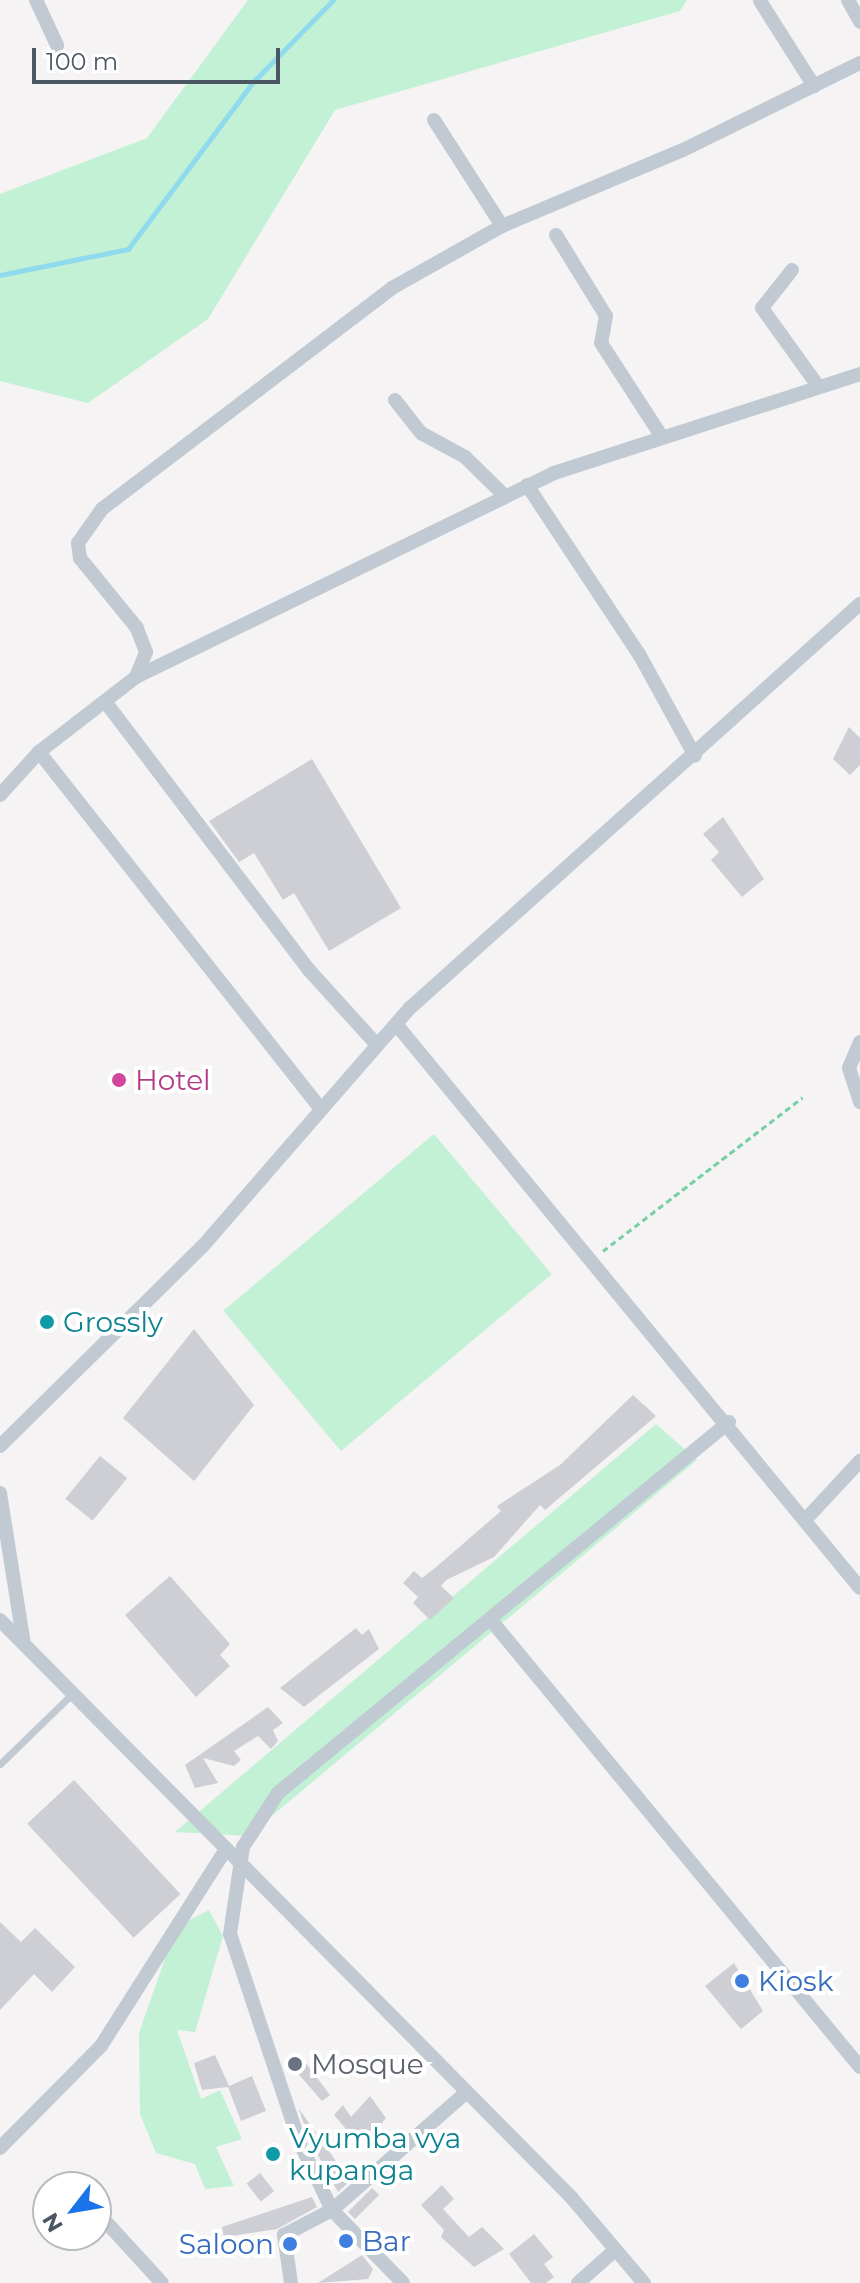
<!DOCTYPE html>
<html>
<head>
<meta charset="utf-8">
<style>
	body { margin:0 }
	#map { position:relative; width:860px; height:2283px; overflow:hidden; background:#f5f3f3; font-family:Montserrat,sans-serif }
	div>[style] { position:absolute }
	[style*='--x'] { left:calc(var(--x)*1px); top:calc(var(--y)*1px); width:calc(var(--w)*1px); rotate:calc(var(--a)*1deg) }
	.green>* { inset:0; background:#c3f1d5; transform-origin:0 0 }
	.stream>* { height:5px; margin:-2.5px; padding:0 2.5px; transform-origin:2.5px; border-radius:2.5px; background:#90daee }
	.building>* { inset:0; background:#cdcfd5; transform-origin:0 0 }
	.path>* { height:3px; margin-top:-1.5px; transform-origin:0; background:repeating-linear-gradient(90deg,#7ad0a6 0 6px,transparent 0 10px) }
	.lane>* { height:7px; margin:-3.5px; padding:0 3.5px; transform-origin:3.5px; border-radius:3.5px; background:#c1cad2 }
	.street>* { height:14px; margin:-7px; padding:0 7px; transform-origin:7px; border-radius:7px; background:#c1cad2 }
	.dots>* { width:22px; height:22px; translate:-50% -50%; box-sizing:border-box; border:4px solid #fff; border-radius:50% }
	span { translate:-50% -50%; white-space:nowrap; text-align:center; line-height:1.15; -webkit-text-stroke:8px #fff; paint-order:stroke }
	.hotel-label { font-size:28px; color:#b23c85 }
	.left { translate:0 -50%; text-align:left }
	.culture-label { font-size:28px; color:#0d838f }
	.shop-label { font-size:28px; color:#366cbe }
	.right { translate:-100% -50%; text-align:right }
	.worship-label { font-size:28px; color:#5b616d }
	.north { position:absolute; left:32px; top:2171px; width:80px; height:80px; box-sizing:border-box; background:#fff; border:2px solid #b7bbc0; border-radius:50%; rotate:239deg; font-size:22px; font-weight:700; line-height:32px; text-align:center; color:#4a5661 }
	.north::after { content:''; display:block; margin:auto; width:28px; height:36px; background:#1a73e8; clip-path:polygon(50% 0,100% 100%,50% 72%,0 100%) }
	.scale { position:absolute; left:32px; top:48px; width:248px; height:36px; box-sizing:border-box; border:4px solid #4a5661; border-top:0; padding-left:10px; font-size:24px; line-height:28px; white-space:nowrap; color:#4a5661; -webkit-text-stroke:6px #fff; paint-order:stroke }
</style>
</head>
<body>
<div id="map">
	<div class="green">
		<div style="clip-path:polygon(248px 0,687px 0,680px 11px,335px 110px,208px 319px,88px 403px,0 381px,0 194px,147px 138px)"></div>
		<div style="left:434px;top:1134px;width:183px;height:275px;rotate:50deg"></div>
		<div style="clip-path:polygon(656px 1424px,697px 1460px,248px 1836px,175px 1832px)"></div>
		<div style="clip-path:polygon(209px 1910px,223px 1936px,195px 2032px,177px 2030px,201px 2099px,220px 2090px,242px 2139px,216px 2147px,234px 2186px,205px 2189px,195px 2164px,156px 2153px,140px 2114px,139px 2033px,176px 1927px)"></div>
	</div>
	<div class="stream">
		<div style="--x:0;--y:275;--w:131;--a:-11.5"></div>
		<div style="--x:128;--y:249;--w:207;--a:-53.2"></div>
		<div style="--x:252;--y:83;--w:116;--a:-45.7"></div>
	</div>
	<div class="building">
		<div style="clip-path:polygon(849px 727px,860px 738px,860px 765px,850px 775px,833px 759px)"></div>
		<div style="clip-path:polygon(312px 759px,401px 908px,329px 951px,294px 893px,283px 900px,254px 853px,239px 862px,209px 821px)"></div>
		<div style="clip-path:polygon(723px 817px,764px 879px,742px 897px,711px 860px,719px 852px,703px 834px)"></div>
		<div style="clip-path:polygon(194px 1329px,254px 1405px,194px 1481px,123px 1418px)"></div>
		<div style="clip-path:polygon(633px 1395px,656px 1416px,545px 1510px,540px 1505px,494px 1557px,446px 1580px,441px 1586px,454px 1598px,430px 1620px,413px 1603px,418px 1597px,403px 1583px,414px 1571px,422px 1578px,435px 1568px,501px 1511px,497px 1506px,560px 1465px)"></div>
		<div style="left:100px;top:1456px;width:35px;height:55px;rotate:39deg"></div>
		<div style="clip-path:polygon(170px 1576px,230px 1644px,220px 1655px,230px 1666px,196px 1697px,125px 1615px)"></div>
		<div style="clip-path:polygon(356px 1628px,362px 1635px,369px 1629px,379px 1649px,304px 1707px,280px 1688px)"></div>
		<div style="clip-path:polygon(268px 1707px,283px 1723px,273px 1730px,278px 1741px,271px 1749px,258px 1736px,234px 1751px,241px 1760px,234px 1766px,203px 1758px,218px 1783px,195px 1788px,185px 1765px)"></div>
		<div style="left:74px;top:1780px;width:156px;height:64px;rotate:47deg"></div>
		<div style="clip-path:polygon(0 1922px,21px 1942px,35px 1928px,75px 1967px,52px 1992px,34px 1974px,0 2010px)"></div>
		<div style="clip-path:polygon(734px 1963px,763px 2011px,741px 2029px,705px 1986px)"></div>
		<div style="clip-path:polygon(299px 2054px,330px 2095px,322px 2101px,288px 2062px)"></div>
		<div style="clip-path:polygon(215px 2055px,229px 2086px,252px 2076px,266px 2111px,241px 2121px,228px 2087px,202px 2090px,194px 2063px)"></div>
		<div style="clip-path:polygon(370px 2096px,386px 2118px,369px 2138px,362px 2134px,360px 2145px,334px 2115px,343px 2105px,351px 2117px)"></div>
		<div style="clip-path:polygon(299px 2109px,350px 2181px,338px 2192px,308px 2137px)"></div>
		<div style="left:260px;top:2173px;width:23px;height:17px;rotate:52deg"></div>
		<div style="clip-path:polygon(442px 2185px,454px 2199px,443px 2209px,469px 2237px,482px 2227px,504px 2249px,474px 2267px,441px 2237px,444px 2230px,421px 2205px)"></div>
		<div style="left:372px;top:2188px;width:10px;height:34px;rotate:45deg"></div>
		<div style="clip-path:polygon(312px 2197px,317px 2207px,277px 2229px,224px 2237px,222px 2227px)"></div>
		<div style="clip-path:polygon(534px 2234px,553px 2257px,544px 2264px,554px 2277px,546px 2283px,531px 2283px,509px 2254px)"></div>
		<div style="clip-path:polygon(362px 2255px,373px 2269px,368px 2279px,318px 2283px)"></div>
	</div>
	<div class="path">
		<div style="--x:603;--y:1251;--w:252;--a:-37.6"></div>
	</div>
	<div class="lane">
		<div style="--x:0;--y:1764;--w:100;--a:-44.2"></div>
	</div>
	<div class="street">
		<div style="--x:36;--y:0;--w:50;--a:65"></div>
		<div style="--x:848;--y:0;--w:25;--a:61"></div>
		<div style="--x:760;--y:1;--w:101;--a:57.6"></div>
		<div style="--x:434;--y:120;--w:126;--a:57.3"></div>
		<div style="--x:556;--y:235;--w:95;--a:58.3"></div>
		<div style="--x:606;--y:316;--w:27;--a:100"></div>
		<div style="--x:601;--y:343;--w:108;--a:57"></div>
		<div style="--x:792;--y:270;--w:48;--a:128.3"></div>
		<div style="--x:762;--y:308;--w:96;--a:54.3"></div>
		<div style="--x:395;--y:400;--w:42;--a:51.8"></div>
		<div style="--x:421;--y:433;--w:50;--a:28.6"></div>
		<div style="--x:465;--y:457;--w:54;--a:44.3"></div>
		<div style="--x:527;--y:485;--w:203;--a:56.5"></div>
		<div style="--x:639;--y:654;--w:116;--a:61.2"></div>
		<div style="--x:136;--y:677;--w:465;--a:-26"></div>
		<div style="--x:554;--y:473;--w:322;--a:-17.9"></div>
		<div style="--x:107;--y:704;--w:334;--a:52.8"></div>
		<div style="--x:309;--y:970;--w:101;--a:47.8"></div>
		<div style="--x:39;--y:752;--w:455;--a:51.7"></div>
		<div style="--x:0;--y:795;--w:58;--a:-47.8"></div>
		<div style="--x:39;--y:752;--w:123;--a:-37.7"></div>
		<div style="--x:136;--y:677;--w:27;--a:-68"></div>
		<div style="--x:146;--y:652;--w:26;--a:-111"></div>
		<div style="--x:137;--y:628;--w:90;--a:-129.2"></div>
		<div style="--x:80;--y:558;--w:15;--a:-98"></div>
		<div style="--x:78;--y:543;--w:42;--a:-54.8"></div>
		<div style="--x:102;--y:509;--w:365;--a:-37.3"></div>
		<div style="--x:392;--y:288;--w:126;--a:-29.4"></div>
		<div style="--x:502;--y:226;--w:196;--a:-22.8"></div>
		<div style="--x:683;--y:150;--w:197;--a:-26.2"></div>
		<div style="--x:396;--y:1024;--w:730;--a:50.56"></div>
		<div style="--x:860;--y:1042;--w:28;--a:113"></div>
		<div style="--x:849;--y:1068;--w:36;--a:72"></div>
		<div style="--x:0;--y:1446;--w:284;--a:-44.6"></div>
		<div style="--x:202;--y:1247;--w:317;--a:-49"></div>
		<div style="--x:410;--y:1008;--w:605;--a:-41.92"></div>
		<div style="--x:0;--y:1493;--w:153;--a:81"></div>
		<div style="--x:807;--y:1518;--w:78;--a:-47.1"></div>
		<div style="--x:490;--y:1619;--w:581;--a:50.45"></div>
		<div style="--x:0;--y:1620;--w:812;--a:45.3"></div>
		<div style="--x:571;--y:2197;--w:113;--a:49.7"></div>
		<div style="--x:0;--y:2148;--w:144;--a:-45.3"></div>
		<div style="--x:101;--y:2046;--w:230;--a:-57.6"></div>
		<div style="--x:107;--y:2223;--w:81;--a:47.5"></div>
		<div style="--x:291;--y:2283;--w:49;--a:-98.3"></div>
		<div style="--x:284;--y:2235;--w:54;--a:-27.5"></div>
		<div style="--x:332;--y:2210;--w:179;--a:-41.2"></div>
		<div style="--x:403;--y:2283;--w:102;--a:-134.2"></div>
		<div style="--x:332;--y:2210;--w:76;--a:-115.6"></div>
		<div style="--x:299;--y:2141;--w:218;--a:-108.4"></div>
		<div style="--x:230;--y:1934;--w:88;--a:-81.5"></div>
		<div style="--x:243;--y:1847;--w:64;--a:-57.1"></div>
		<div style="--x:278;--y:1793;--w:584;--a:-39.44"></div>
		<div style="--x:578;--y:2283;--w:50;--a:-41.7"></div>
	</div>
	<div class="dots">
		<div style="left:119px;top:1080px;background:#d1479c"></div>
		<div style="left:47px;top:1322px;background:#0f9aa8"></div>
		<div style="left:742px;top:1981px;background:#3f7fe0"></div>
		<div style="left:295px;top:2064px;background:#6b7280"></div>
		<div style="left:273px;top:2154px;background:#0f9aa8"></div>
		<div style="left:346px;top:2241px;background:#3f7fe0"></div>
		<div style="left:290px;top:2244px;background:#3f7fe0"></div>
	</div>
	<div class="hotel-label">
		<span class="left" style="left:135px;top:1080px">Hotel</span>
	</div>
	<div class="culture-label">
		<span class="left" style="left:63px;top:1322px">Grossly</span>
		<span class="left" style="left:289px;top:2154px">Vyumba vya<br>kupanga</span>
	</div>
	<div class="shop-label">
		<span class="left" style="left:758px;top:1981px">Kiosk</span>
		<span class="left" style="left:362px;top:2241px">Bar</span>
		<span class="right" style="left:274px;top:2244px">Saloon</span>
	</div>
	<div class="worship-label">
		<span class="left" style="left:311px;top:2064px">Mosque</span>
	</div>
	<div class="north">N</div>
	<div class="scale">100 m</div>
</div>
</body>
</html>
